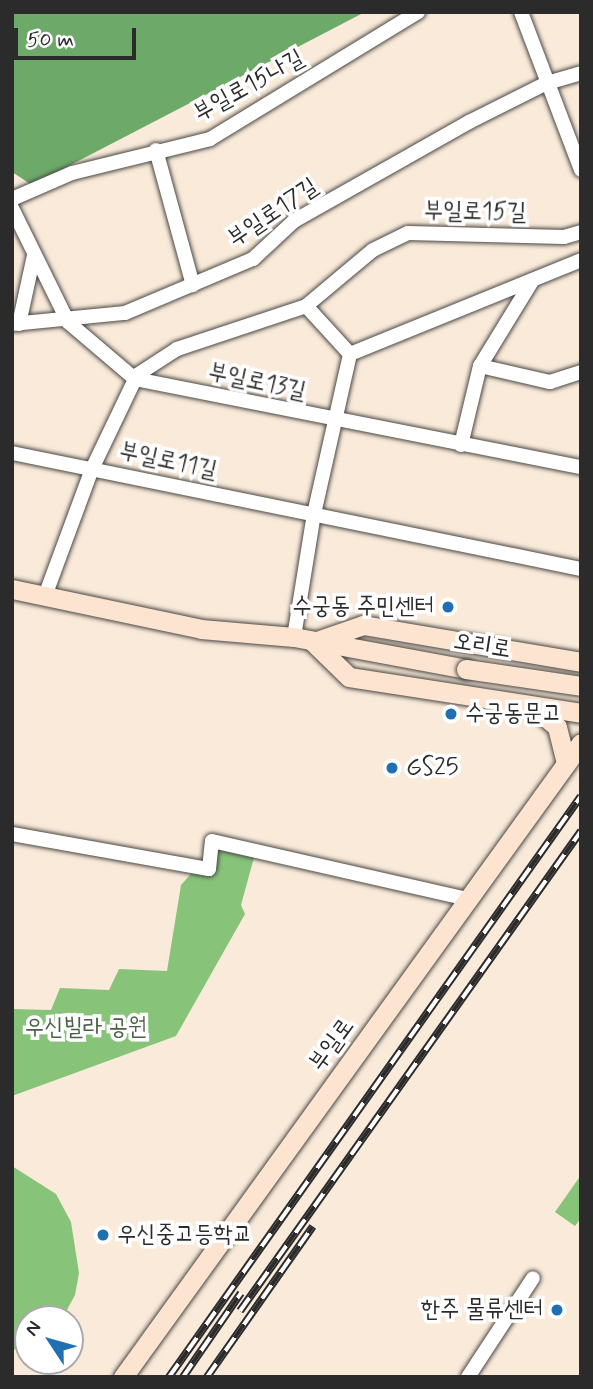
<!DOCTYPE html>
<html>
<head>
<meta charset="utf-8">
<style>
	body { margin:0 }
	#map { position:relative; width:593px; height:1389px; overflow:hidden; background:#f9ead9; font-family:Mynerve,"Poor Story",sans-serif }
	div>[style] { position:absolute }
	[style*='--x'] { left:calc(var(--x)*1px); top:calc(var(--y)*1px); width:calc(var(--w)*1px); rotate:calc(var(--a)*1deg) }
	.green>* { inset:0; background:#87c47a }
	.forest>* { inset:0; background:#6daa6a }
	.roads { filter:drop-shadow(0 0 2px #4a4845) drop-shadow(0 0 2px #4a4845) }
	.street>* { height:14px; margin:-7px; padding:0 7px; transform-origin:7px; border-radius:7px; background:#fff }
	.secondary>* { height:19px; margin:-9.5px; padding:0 9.5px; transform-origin:9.5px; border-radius:9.5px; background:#fde4d0 }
	.rail>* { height:8px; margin-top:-4px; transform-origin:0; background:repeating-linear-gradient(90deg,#fff 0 16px,#2b2b2b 0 32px); box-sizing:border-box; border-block:2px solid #2b2b2b }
	.bridges { filter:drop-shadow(0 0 2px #4a4845) drop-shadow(0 0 2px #4a4845) }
	.secondary-bridge>* { height:19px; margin:-9.5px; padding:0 9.5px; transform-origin:9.5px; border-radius:9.5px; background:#fde4d0 }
	.dots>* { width:19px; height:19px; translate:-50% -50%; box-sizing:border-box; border:4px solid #fff; border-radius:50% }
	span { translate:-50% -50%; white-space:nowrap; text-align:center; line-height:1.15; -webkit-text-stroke:7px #fff; paint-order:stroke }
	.street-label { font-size:24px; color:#2b2b2b }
	.poi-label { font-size:24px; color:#2b2b2b }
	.right { translate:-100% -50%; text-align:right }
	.left { translate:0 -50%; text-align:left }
	.park-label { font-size:24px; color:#4b6147 }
	.frame { position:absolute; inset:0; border:14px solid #2b2b2b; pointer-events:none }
	.north { position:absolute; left:14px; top:1305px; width:70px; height:70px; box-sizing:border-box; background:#fff; border:2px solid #aaa; border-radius:50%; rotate:306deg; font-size:19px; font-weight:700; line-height:28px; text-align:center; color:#2b2b2b }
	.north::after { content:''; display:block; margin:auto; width:24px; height:32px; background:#1f6fb2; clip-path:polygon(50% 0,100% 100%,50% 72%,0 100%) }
	.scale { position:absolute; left:14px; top:28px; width:122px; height:32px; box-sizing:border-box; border:4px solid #2b2b2b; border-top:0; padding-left:9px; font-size:21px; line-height:24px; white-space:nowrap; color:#2b2b2b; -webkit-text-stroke:5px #fff; paint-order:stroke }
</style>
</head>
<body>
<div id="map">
	<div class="green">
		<div style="clip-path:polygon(213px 849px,255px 854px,241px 905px,245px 914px,176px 1036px,12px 1096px,12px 1009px,51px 1010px,60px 988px,109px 990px,119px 969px,167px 971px,181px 885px)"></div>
		<div style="clip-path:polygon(12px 1166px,56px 1194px,71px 1222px,79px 1273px,75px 1295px,62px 1319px,28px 1319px,28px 1346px,12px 1350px)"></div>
		<div style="clip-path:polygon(581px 1175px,581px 1218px,575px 1226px,555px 1212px)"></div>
	</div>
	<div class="forest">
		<div style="clip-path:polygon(12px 12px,365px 12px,32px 185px,12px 172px)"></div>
	</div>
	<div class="roads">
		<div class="street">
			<div style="--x:521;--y:12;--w:169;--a:69.2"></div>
			<div style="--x:156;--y:150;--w:140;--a:74.7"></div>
			<div style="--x:12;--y:199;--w:65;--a:-23.4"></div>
			<div style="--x:72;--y:173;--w:142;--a:-13.8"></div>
			<div style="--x:210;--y:139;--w:244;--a:-31.4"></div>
			<div style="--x:12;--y:208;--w:127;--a:63.8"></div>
			<div style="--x:68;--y:322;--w:88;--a:40.4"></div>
			<div style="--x:135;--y:379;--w:455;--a:11.2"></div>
			<div style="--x:12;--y:324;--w:114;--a:-5.6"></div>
			<div style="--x:125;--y:313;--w:139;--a:-22.9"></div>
			<div style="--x:253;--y:259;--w:56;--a:-42.8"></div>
			<div style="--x:294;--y:221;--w:201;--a:-29.5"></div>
			<div style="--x:469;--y:122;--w:87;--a:-26.6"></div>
			<div style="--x:547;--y:83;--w:35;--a:-16"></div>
			<div style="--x:19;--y:324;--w:71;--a:-77.7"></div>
			<div style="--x:350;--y:354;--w:249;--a:-22.1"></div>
			<div style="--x:480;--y:366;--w:72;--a:12.9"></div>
			<div style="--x:550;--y:382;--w:33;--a:-18"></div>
			<div style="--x:461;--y:445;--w:81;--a:-76.5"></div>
			<div style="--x:480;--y:366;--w:100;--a:-58.5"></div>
			<div style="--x:12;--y:453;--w:581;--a:11.52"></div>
			<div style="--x:45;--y:596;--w:135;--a:-69.7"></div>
			<div style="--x:92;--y:469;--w:104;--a:-64.4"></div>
			<div style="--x:137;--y:375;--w:48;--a:-33"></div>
			<div style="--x:177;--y:349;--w:136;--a:-18.4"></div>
			<div style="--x:306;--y:306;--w:87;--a:-39.9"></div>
			<div style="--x:373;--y:250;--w:39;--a:-26"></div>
			<div style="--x:408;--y:233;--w:156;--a:1.5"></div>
			<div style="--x:564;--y:237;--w:18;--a:-16"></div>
			<div style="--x:294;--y:637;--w:125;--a:-80.8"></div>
			<div style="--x:314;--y:514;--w:164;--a:-77.3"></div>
			<div style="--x:350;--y:354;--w:65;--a:-132.5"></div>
			<div style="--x:12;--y:834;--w:200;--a:10.1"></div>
			<div style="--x:209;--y:869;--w:28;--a:-84"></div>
			<div style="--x:212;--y:841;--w:262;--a:12.8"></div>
			<div style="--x:468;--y:1377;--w:118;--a:-56.7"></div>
		</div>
		<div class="secondary">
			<div style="--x:12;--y:589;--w:193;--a:11.9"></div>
			<div style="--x:201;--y:629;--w:93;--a:4.9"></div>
			<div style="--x:294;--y:637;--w:175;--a:10.5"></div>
			<div style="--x:313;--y:642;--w:50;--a:44.2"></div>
			<div style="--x:349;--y:677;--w:235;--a:8.8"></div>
			<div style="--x:314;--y:642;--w:52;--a:-19.1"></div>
			<div style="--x:363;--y:625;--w:221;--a:9.6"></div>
			<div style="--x:534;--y:707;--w:30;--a:41"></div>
			<div style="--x:557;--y:727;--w:37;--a:76"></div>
			<div style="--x:123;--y:1377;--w:782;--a:-54.16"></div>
		</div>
	</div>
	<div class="rail">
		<div style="--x:240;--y:1311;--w:589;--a:-54.61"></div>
		<div style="--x:169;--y:1377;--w:712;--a:-54.66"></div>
		<div style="--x:183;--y:1377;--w:102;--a:-55.4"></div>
		<div style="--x:207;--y:1377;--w:184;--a:-54.9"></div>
	</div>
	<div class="bridges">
		<div class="secondary-bridge">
			<div style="--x:466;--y:669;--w:116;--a:8.4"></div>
		</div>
	</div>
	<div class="dots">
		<div style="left:448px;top:607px;background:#1f6fb2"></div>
		<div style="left:451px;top:714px;background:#1f6fb2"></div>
		<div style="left:392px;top:768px;background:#1f6fb2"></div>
		<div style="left:103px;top:1235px;background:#1f6fb2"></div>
		<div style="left:557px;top:1310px;background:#1f6fb2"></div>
	</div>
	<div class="street-label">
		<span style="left:249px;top:86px;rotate:-29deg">부일로15나길</span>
		<span style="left:475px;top:212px;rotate:1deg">부일로15길</span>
		<span style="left:273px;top:213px;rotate:-34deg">부일로17길</span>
		<span style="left:257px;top:382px;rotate:12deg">부일로13길</span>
		<span style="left:168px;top:461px;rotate:12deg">부일로11길</span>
		<span style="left:482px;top:646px;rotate:9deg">오리로</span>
		<span style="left:332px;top:1045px;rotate:-54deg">부일로</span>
	</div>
	<div class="poi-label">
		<span class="right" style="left:434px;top:607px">수궁동 주민센터</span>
		<span class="left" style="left:465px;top:714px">수궁동문고</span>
		<span class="left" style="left:406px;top:768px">GS25</span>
		<span class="left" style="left:117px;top:1235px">우신중고등학교</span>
		<span class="right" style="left:543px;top:1310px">한주 물류센터</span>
	</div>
	<div class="park-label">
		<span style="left:86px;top:1028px">우신빌라 공원</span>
	</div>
	<div class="frame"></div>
	<div class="north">N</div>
	<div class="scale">50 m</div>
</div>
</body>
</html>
